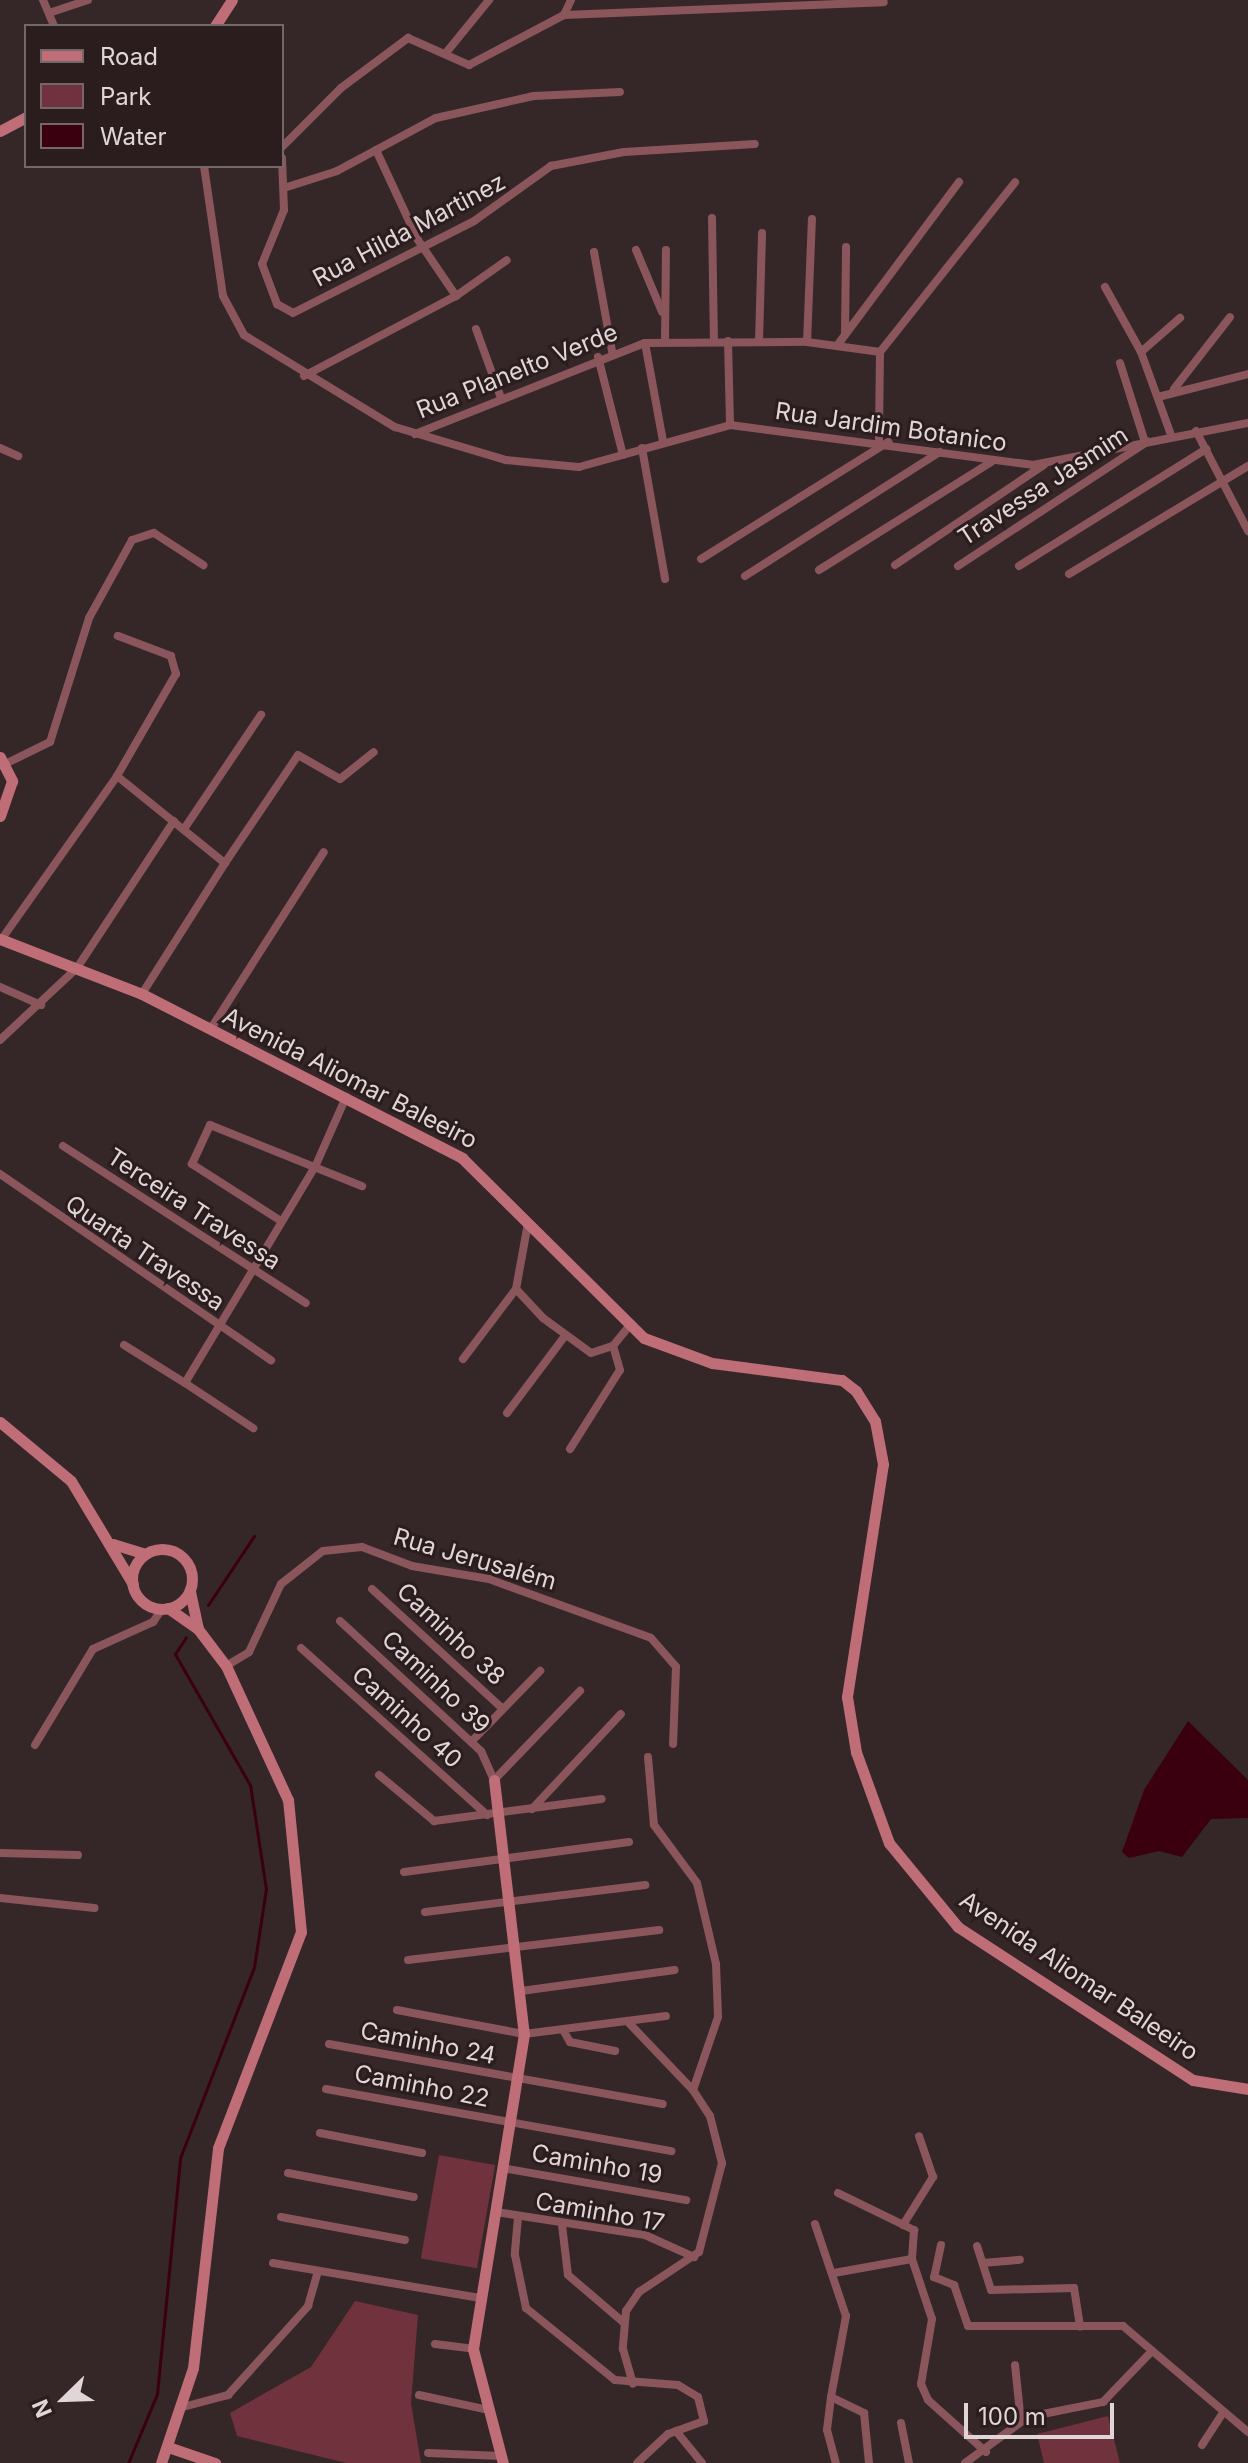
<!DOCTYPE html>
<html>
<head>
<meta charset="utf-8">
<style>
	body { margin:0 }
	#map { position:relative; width:1248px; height:2463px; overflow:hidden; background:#352628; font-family:Inter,sans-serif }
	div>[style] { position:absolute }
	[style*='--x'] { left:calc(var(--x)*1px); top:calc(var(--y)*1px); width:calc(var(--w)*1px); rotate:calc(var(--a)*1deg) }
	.green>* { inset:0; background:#70323c; transform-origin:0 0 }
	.water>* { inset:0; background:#3b000f }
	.stream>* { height:3px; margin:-1.5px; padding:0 1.5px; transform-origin:1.5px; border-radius:1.5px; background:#3b000f }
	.street>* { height:8px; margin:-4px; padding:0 4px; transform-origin:4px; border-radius:4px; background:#8a565c }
	.secondary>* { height:11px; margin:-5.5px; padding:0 5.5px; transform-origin:5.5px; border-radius:5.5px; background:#bf6d77 }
	.secondary>.ring { margin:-5.5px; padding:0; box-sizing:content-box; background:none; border:11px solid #bf6d77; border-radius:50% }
	span { translate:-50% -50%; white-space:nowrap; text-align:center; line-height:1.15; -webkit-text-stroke:6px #2b1d1e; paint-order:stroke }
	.street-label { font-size:24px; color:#e1d6d7 }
	.legend { position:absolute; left:24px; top:24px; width:260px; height:144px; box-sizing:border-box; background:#2b1d1e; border:2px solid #746768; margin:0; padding:10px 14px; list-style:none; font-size:24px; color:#e1d6d7 }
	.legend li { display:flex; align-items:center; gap:16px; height:40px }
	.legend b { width:40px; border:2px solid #746768 }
	.north { position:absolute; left:24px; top:2359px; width:80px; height:80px; -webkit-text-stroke:6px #2b1d1e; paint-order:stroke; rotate:247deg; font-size:22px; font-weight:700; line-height:32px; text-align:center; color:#e1d6d7 }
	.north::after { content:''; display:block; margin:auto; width:28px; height:36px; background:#e1d6d7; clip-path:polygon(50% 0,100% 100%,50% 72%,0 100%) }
	.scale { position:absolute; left:964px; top:2403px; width:150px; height:36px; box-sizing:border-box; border:4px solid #e1d6d7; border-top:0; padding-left:10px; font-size:24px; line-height:28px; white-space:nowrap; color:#e1d6d7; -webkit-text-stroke:6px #2b1d1e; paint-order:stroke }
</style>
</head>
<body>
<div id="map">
	<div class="green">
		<div style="left:439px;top:2155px;width:57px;height:105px;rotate:10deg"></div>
		<div style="clip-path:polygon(355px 2301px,418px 2315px,411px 2403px,421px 2463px,346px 2463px,237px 2436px,230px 2413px,311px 2367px)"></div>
		<div style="clip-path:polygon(1108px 2416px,1120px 2463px,1044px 2463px,1037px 2434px)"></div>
	</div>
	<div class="water">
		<div style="clip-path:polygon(1188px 1721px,1248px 1780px,1248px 1818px,1211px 1819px,1182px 1857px,1159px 1851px,1129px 1858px,1122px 1852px,1144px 1790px)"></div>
	</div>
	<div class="stream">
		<div style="--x:208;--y:1605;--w:83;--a:-56.3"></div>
		<div style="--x:128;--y:2463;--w:75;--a:-67.2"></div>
		<div style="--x:157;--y:2394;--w:237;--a:-84.4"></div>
		<div style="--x:180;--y:2158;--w:205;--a:-68.8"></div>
		<div style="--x:254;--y:1967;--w:79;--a:-81.3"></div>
		<div style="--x:266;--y:1889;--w:105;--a:-98.7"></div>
		<div style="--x:250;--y:1785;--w:151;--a:-119.8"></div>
		<div style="--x:175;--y:1654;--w:20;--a:-57"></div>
	</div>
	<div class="street">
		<div style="--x:43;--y:0;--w:28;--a:67"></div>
		<div style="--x:49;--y:13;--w:41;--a:-18.4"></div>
		<div style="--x:564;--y:15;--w:17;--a:-65"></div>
		<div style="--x:445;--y:54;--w:70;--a:-50.8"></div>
		<div style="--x:282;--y:147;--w:83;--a:-45"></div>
		<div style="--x:341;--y:88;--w:84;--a:-36.7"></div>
		<div style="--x:408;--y:38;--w:67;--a:23.9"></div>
		<div style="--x:469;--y:65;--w:107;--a:-27.8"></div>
		<div style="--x:564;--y:15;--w:320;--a:-2.3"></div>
		<div style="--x:376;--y:150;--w:99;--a:65"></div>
		<div style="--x:418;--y:240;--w:68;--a:55.8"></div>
		<div style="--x:456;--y:296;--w:62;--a:-35.2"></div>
		<div style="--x:282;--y:158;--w:52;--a:87.8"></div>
		<div style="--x:284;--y:210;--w:58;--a:112.2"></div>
		<div style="--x:262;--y:264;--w:43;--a:69.4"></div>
		<div style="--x:277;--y:304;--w:18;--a:29"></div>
		<div style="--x:293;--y:313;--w:203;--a:-26.9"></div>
		<div style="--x:474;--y:221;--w:95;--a:-35.5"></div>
		<div style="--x:551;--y:166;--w:74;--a:-10.9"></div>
		<div style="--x:624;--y:152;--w:131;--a:-3.5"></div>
		<div style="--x:204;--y:166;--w:131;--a:81.7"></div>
		<div style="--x:223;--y:296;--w:44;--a:61.7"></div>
		<div style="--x:244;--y:335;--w:177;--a:31.4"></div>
		<div style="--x:395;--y:427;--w:116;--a:16.6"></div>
		<div style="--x:506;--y:460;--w:73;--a:5.5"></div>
		<div style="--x:579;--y:467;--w:157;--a:-15.5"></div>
		<div style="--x:730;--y:425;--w:306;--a:7.5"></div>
		<div style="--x:1033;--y:465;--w:219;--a:-11.1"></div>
		<div style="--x:287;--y:187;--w:52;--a:-17.7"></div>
		<div style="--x:337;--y:171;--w:112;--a:-28.2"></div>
		<div style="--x:436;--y:118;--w:100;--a:-12.7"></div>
		<div style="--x:534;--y:96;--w:86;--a:-2.7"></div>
		<div style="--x:712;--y:218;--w:122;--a:89.1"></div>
		<div style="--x:636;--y:250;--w:67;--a:67.2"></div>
		<div style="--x:594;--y:252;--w:101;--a:79.7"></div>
		<div style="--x:1105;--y:287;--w:74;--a:61"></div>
		<div style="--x:1141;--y:352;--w:88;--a:70.1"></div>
		<div style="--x:476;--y:329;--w:73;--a:70.1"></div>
		<div style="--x:845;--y:333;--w:86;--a:-89.3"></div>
		<div style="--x:665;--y:341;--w:91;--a:-89.4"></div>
		<div style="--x:728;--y:341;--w:84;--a:88.6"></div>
		<div style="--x:759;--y:342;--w:109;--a:-88.4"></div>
		<div style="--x:807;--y:342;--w:123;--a:-87.7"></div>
		<div style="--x:645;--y:343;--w:100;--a:79.6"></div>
		<div style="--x:839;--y:343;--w:201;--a:-53.3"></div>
		<div style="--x:880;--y:352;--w:217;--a:-51.5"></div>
		<div style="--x:1141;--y:352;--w:52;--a:-41.1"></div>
		<div style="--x:598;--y:357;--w:101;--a:75.7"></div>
		<div style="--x:1120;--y:363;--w:80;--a:72.5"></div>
		<div style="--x:304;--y:376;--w:172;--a:-27.8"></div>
		<div style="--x:1174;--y:389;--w:91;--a:-52.1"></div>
		<div style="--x:1158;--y:397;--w:93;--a:-14.3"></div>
		<div style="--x:1196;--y:431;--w:113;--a:62.5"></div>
		<div style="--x:415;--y:434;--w:247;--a:-21.6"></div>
		<div style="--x:645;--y:343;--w:162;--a:-0.4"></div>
		<div style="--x:807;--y:342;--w:74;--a:7.8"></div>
		<div style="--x:880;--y:352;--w:88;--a:90.7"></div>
		<div style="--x:0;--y:448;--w:20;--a:24"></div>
		<div style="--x:642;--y:448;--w:133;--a:80"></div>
		<div style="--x:701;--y:559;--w:221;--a:-32"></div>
		<div style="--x:895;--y:565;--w:179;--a:-33.9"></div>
		<div style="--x:958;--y:566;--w:227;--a:-33.3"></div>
		<div style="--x:1019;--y:566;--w:221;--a:-32"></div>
		<div style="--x:819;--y:570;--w:203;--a:-32.1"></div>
		<div style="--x:1069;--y:574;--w:209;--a:-31.1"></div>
		<div style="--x:745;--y:576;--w:231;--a:-32.5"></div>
		<div style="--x:7;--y:763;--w:48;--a:-26"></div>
		<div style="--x:50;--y:742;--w:130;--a:-72.5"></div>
		<div style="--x:89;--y:618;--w:89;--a:-61.1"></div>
		<div style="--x:132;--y:540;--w:23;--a:-18"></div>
		<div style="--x:154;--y:533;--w:59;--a:33.1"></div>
		<div style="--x:117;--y:776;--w:139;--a:38.9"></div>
		<div style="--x:225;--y:863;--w:155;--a:122.4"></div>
		<div style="--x:184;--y:829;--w:138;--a:-56"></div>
		<div style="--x:225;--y:863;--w:130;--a:-55.9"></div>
		<div style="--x:298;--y:755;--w:48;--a:29.7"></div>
		<div style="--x:340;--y:779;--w:43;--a:-38.5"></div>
		<div style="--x:1;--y:940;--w:201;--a:-54.7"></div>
		<div style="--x:117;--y:776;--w:118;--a:-60"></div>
		<div style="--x:176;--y:674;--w:19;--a:-106"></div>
		<div style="--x:171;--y:656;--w:57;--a:-159.3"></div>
		<div style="--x:0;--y:987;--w:45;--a:23.7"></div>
		<div style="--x:210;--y:1030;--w:211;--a:-57.4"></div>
		<div style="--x:0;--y:1040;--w:105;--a:-43.1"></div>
		<div style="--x:77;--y:968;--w:176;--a:-56.6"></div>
		<div style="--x:63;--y:1146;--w:289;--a:32.9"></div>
		<div style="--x:0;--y:1174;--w:329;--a:34.5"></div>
		<div style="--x:281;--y:1221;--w:106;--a:-147.4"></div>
		<div style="--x:192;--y:1164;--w:43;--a:-65.2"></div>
		<div style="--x:210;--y:1125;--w:164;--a:21.9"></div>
		<div style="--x:528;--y:1223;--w:67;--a:100.3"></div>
		<div style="--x:516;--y:1289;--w:40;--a:47"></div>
		<div style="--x:543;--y:1318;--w:59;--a:36.1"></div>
		<div style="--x:591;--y:1353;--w:23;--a:-18"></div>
		<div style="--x:613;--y:1346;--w:26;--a:-51"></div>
		<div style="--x:124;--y:1345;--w:72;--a:31.9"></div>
		<div style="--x:185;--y:1383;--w:252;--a:-59"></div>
		<div style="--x:315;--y:1167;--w:77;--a:-66.1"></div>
		<div style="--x:463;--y:1359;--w:88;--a:-52.9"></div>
		<div style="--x:185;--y:1383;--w:82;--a:33.5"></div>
		<div style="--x:507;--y:1413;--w:95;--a:-53.1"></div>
		<div style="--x:570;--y:1449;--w:93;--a:-57.7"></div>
		<div style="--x:620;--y:1370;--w:25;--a:-106"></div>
		<div style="--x:372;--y:1589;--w:176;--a:42.5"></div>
		<div style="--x:340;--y:1621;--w:192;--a:42.7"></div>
		<div style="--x:481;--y:1751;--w:32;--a:66"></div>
		<div style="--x:494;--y:1780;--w:124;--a:-46"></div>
		<div style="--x:301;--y:1648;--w:250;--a:41.9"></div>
		<div style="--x:226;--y:1666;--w:27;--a:-31"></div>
		<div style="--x:249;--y:1652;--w:75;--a:-64.8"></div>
		<div style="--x:281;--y:1584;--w:53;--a:-38.2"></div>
		<div style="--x:323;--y:1551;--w:39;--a:-6"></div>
		<div style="--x:362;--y:1547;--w:53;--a:20.8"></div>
		<div style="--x:412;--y:1566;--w:78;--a:9.6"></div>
		<div style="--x:489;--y:1579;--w:172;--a:20"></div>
		<div style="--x:651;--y:1638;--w:38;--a:49"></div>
		<div style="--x:676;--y:1667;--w:77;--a:92.2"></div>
		<div style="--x:472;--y:1741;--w:98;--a:-45.8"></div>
		<div style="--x:35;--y:1745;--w:112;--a:-58.9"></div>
		<div style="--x:93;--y:1649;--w:66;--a:-24.2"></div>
		<div style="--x:153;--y:1622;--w:16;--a:-55"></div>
		<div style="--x:648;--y:1757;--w:68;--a:85"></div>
		<div style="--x:654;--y:1825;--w:72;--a:53.4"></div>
		<div style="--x:697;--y:1883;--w:83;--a:76.8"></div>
		<div style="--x:716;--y:1964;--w:53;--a:87.8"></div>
		<div style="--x:718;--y:2017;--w:77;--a:108.9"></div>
		<div style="--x:379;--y:1775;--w:72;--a:39.9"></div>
		<div style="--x:434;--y:1821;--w:169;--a:-7.5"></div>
		<div style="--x:532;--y:1809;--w:130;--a:-46.9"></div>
		<div style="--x:0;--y:1853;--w:78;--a:1.5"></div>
		<div style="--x:404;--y:1872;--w:227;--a:-7.6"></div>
		<div style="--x:0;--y:1898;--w:95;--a:6.1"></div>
		<div style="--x:425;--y:1912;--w:222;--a:-7"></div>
		<div style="--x:408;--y:1960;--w:253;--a:-6.8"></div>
		<div style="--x:521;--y:1991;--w:155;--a:-7.8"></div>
		<div style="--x:397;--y:2010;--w:129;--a:10.7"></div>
		<div style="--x:524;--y:2034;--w:143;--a:-7.2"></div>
		<div style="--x:627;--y:2021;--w:95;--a:46.3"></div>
		<div style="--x:693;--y:2090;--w:31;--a:57"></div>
		<div style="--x:710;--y:2116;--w:49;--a:75.7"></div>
		<div style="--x:722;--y:2163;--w:92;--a:104.5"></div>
		<div style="--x:699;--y:2252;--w:72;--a:146.3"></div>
		<div style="--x:639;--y:2292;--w:23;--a:124"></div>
		<div style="--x:626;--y:2311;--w:38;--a:95"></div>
		<div style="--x:623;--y:2349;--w:36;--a:74"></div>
		<div style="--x:563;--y:2030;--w:14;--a:60"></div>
		<div style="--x:570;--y:2042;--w:46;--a:11.3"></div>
		<div style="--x:329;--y:2044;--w:339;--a:10.2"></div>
		<div style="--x:326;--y:2089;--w:351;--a:10.2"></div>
		<div style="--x:320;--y:2133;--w:104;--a:11.1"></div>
		<div style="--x:502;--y:2168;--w:187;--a:9.9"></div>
		<div style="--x:288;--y:2173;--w:128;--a:10.8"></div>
		<div style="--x:838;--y:2193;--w:85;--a:26"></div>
		<div style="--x:914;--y:2230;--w:29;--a:94"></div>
		<div style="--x:912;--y:2259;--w:63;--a:71.6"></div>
		<div style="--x:932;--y:2319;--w:66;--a:99.6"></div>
		<div style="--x:921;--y:2384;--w:17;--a:66"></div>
		<div style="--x:928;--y:2400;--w:78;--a:41.9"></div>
		<div style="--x:496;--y:2212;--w:151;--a:8.8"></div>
		<div style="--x:645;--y:2235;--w:54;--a:24.2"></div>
		<div style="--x:281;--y:2217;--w:126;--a:10.5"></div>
		<div style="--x:518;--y:2217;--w:38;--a:95"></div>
		<div style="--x:515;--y:2255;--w:54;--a:78.3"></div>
		<div style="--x:526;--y:2308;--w:114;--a:39"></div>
		<div style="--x:615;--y:2380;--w:63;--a:4.5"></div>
		<div style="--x:678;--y:2385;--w:23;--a:31"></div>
		<div style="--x:698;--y:2397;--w:25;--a:76"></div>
		<div style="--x:704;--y:2421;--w:38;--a:160"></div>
		<div style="--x:668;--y:2434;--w:42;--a:136.9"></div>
		<div style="--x:815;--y:2224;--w:97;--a:71.4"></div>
		<div style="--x:846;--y:2316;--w:82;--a:100.5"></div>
		<div style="--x:831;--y:2397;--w:37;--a:26"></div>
		<div style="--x:864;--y:2413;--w:50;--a:84.3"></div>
		<div style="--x:562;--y:2225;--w:50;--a:83.2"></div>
		<div style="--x:568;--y:2275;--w:72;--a:40.5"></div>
		<div style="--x:903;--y:2225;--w:57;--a:-58"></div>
		<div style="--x:933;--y:2177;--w:43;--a:-108.9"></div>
		<div style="--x:941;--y:2245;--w:33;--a:102"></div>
		<div style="--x:934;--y:2277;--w:22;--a:22"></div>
		<div style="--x:954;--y:2285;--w:43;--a:71.1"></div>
		<div style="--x:968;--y:2326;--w:155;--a:0"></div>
		<div style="--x:1123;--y:2326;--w:164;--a:40.3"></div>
		<div style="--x:977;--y:2246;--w:46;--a:72.3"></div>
		<div style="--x:991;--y:2290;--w:83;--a:-1.4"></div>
		<div style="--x:1074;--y:2288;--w:39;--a:81"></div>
		<div style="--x:273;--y:2263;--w:210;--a:9.6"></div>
		<div style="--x:983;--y:2263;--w:37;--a:-5"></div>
		<div style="--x:834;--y:2273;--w:79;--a:-10.2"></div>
		<div style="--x:435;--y:2344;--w:38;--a:7"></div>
		<div style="--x:419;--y:2395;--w:66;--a:12.2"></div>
		<div style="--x:831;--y:2397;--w:33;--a:97"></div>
		<div style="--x:827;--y:2430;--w:34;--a:75"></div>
		<div style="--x:183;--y:2407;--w:47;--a:-14.9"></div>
		<div style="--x:228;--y:2395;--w:120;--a:-48"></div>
		<div style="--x:308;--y:2306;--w:36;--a:-74"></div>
		<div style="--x:1023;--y:2418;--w:82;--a:-11.3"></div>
		<div style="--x:1103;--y:2402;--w:71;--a:-46.1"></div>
		<div style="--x:901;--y:2423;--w:41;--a:78.7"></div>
		<div style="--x:676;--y:2431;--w:41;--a:50.9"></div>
		<div style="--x:1202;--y:2445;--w:35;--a:-57"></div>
		<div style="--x:428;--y:2453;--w:73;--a:2.4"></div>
		<div style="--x:965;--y:2463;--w:69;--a:-36.2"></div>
		<div style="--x:1021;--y:2422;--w:57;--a:-96"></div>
	</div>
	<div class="secondary">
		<div style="--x:215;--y:26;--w:31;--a:-57"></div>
		<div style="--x:0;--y:131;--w:30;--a:-28"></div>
		<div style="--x:0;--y:757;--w:27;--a:63"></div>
		<div style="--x:12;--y:781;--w:37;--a:109"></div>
		<div style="--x:0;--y:939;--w:152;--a:21.2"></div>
		<div style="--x:142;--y:994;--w:360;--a:27.1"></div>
		<div style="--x:462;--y:1158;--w:256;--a:44.7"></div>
		<div style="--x:644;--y:1338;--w:72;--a:20.2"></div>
		<div style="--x:712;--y:1363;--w:131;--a:7.5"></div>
		<div style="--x:842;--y:1380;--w:18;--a:38"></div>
		<div style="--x:856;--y:1391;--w:36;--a:58"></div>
		<div style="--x:875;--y:1421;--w:44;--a:79.5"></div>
		<div style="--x:883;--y:1464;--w:236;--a:98.8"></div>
		<div style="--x:847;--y:1697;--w:56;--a:80.7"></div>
		<div style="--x:856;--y:1752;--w:97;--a:70.1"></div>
		<div style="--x:889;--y:1843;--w:109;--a:50.6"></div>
		<div style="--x:958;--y:1927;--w:280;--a:33.1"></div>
		<div style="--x:1193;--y:2080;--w:56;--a:9.3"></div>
		<div style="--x:0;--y:1422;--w:92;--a:39.7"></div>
		<div style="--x:71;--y:1481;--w:120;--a:59"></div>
		<div style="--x:113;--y:1544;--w:34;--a:17"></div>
		<div class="ring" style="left:132px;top:1549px;width:49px;height:49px"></div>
		<div style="--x:168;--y:1608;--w:37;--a:35"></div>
		<div style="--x:494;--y:1780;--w:256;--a:83.3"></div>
		<div style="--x:524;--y:2034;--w:319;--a:99.2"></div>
		<div style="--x:473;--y:2349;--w:118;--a:75.3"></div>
		<div style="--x:168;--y:2447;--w:50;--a:18.8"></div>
		<div style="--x:161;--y:2463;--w:100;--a:-71.4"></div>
		<div style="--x:193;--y:2368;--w:221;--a:-83.5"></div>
		<div style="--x:218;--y:2148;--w:231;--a:-69"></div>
		<div style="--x:301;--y:1932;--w:133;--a:-95.6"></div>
		<div style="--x:288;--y:1800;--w:148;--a:-114.8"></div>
		<div style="--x:226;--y:1666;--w:46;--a:-127.1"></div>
		<div style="--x:198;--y:1629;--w:40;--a:-102"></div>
	</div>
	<div class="street-label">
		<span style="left:409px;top:230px;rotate:-28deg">Rua Hilda Martinez</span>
		<span style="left:517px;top:371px;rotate:-22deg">Rua Planelto Verde</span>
		<span style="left:891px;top:427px;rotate:8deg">Rua Jardim Botanico</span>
		<span style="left:1043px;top:486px;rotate:-33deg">Travessa Jasmim</span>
		<span style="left:350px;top:1078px;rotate:27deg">Avenida Aliomar Baleeiro</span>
		<span style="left:194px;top:1209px;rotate:33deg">Terceira Travessa</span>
		<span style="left:145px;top:1253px;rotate:34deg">Quarta Travessa</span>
		<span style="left:475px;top:1559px;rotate:16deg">Rua Jerusalém</span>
		<span style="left:451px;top:1634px;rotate:43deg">Caminho 38</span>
		<span style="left:436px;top:1682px;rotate:43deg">Caminho 39</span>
		<span style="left:407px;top:1717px;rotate:42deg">Caminho 40</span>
		<span style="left:1079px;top:1976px;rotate:34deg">Avenida Aliomar Baleeiro</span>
		<span style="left:428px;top:2043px;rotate:11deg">Caminho 24</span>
		<span style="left:422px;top:2086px;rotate:11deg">Caminho 22</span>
		<span style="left:597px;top:2164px;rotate:10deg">Caminho 19</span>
		<span style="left:600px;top:2212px;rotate:10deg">Caminho 17</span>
	</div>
	<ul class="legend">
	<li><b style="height:10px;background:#bf6d77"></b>Road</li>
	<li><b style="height:22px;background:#70323c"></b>Park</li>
	<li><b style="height:22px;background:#3b000f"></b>Water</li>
	</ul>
	<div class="north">N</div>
	<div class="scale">100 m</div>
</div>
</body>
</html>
